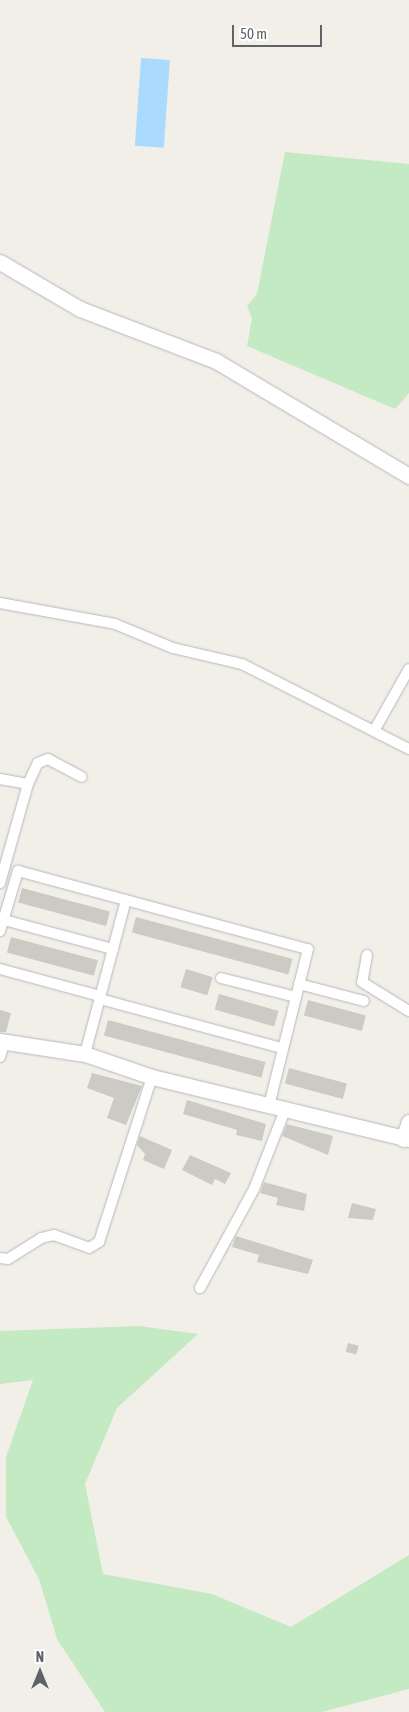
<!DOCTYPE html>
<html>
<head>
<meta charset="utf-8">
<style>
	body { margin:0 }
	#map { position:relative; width:409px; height:1712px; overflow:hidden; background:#f1efe8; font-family:"Asap Condensed",sans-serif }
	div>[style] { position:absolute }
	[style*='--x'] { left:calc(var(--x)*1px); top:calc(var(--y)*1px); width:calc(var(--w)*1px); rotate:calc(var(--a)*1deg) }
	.green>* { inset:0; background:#c4eac3 }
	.water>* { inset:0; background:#aadbff; transform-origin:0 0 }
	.building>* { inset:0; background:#cccac4; transform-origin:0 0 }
	.roads { filter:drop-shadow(0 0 1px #b5b8bc) drop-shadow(0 0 1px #b5b8bc) }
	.street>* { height:10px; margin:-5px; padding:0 5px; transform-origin:5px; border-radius:5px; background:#fff }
	.secondary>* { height:15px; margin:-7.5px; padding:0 7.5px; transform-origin:7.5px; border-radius:7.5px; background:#fff }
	span { translate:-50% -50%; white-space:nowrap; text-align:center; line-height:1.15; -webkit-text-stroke:4px #fff; paint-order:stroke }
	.north { position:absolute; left:15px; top:1647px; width:50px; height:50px; -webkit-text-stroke:4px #fff; paint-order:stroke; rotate:0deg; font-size:14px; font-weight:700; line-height:20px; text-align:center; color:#5f6368 }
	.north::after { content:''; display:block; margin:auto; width:18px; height:22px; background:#5f6368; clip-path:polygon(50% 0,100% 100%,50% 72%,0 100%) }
	.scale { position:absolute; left:232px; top:25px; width:90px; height:22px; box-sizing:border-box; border:2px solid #5f6368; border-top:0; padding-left:6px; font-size:15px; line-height:18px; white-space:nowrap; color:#5f6368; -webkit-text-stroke:4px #fff; paint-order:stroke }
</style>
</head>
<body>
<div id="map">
	<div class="green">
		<div style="clip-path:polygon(285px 152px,409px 164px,409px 393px,395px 409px,247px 346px,252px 318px,247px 306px,257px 294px)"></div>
		<div style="clip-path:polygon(139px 1326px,198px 1334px,117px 1408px,85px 1484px,103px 1574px,212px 1594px,291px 1627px,409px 1555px,409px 1689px,322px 1712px,105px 1712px,57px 1639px,39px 1579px,6px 1517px,6px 1457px,33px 1380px,0 1384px,0 1331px)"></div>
	</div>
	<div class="water">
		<div style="left:141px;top:58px;width:29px;height:88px;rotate:4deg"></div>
	</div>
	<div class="building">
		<div style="left:22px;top:888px;width:91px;height:15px;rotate:15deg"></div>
		<div style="left:136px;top:917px;width:162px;height:16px;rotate:15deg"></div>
		<div style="left:11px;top:937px;width:90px;height:16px;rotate:15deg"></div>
		<div style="left:186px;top:969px;width:28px;height:19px;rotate:17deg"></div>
		<div style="left:219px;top:994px;width:62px;height:16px;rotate:16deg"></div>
		<div style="left:308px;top:1000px;width:60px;height:16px;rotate:15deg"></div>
		<div style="clip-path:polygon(0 1010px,11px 1013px,6px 1032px,0 1032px)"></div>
		<div style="left:108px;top:1020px;width:163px;height:16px;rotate:15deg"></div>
		<div style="left:289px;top:1068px;width:60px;height:16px;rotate:15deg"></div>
		<div style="clip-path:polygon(92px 1073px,142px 1086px,126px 1125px,107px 1118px,114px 1098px,87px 1088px)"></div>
		<div style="clip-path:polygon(187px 1100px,266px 1124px,262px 1141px,236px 1135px,237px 1130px,183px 1114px)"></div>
		<div style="clip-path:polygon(287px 1124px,333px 1136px,328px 1155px,282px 1136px)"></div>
		<div style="clip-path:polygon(140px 1136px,172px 1150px,164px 1169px,143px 1160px,145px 1154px,137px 1145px)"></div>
		<div style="clip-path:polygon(190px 1155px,231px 1173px,225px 1184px,215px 1179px,212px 1185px,182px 1170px)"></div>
		<div style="clip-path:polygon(264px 1182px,307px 1194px,304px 1211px,276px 1205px,278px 1198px,260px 1193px)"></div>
		<div style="clip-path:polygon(352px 1203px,376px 1209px,373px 1220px,348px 1218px)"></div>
		<div style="clip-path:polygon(236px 1236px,313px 1260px,308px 1274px,257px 1262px,259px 1255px,232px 1247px)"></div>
		<div style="left:348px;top:1343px;width:11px;height:9px;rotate:15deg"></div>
	</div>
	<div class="roads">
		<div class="street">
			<div style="--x:0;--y:603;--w:117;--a:10.3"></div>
			<div style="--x:115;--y:624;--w:63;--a:22.5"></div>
			<div style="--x:173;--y:648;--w:71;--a:13.1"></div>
			<div style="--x:242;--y:664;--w:187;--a:27"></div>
			<div style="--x:374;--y:731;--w:71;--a:-60.6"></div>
			<div style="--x:0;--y:779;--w:28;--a:10"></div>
			<div style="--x:28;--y:784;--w:103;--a:105.8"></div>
			<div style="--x:28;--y:784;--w:23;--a:-65"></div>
			<div style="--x:38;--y:763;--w:11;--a:-22"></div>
			<div style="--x:48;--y:759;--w:38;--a:28"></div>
			<div style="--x:4;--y:920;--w:113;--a:14.9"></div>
			<div style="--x:0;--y:931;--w:63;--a:-73.3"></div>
			<div style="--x:18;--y:871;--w:300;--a:15.1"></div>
			<div style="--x:308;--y:949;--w:161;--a:104"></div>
			<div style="--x:367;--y:955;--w:27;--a:100"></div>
			<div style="--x:362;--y:982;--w:55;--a:31.7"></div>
			<div style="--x:0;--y:969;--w:104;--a:15.1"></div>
			<div style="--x:221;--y:978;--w:77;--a:14.2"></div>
			<div style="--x:299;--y:984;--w:67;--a:14.7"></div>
			<div style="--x:100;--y:999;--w:188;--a:15.1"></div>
			<div style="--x:85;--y:1054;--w:159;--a:-75.1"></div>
			<div style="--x:0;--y:1057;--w:17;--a:-73"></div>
			<div style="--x:0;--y:1258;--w:8;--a:7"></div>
			<div style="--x:8;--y:1259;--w:39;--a:-32"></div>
			<div style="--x:41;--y:1238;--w:13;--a:-13"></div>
			<div style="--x:54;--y:1235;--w:37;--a:20"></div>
			<div style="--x:89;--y:1248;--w:12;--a:-31"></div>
			<div style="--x:99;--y:1242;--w:173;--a:-72.2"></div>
			<div style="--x:200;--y:1288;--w:113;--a:-61.4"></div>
			<div style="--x:254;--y:1189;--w:85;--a:-68.6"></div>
		</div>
		<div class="secondary">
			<div style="--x:0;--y:262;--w:93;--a:30.4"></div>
			<div style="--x:80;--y:309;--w:146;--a:20.9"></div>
			<div style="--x:216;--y:361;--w:225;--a:30.8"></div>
			<div style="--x:0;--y:1041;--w:86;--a:8.7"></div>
			<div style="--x:85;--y:1054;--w:71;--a:18.9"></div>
			<div style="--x:152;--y:1077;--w:264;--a:13.6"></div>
			<div style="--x:403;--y:1139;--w:18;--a:-71"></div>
		</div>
	</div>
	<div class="north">N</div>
	<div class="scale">50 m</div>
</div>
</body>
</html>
